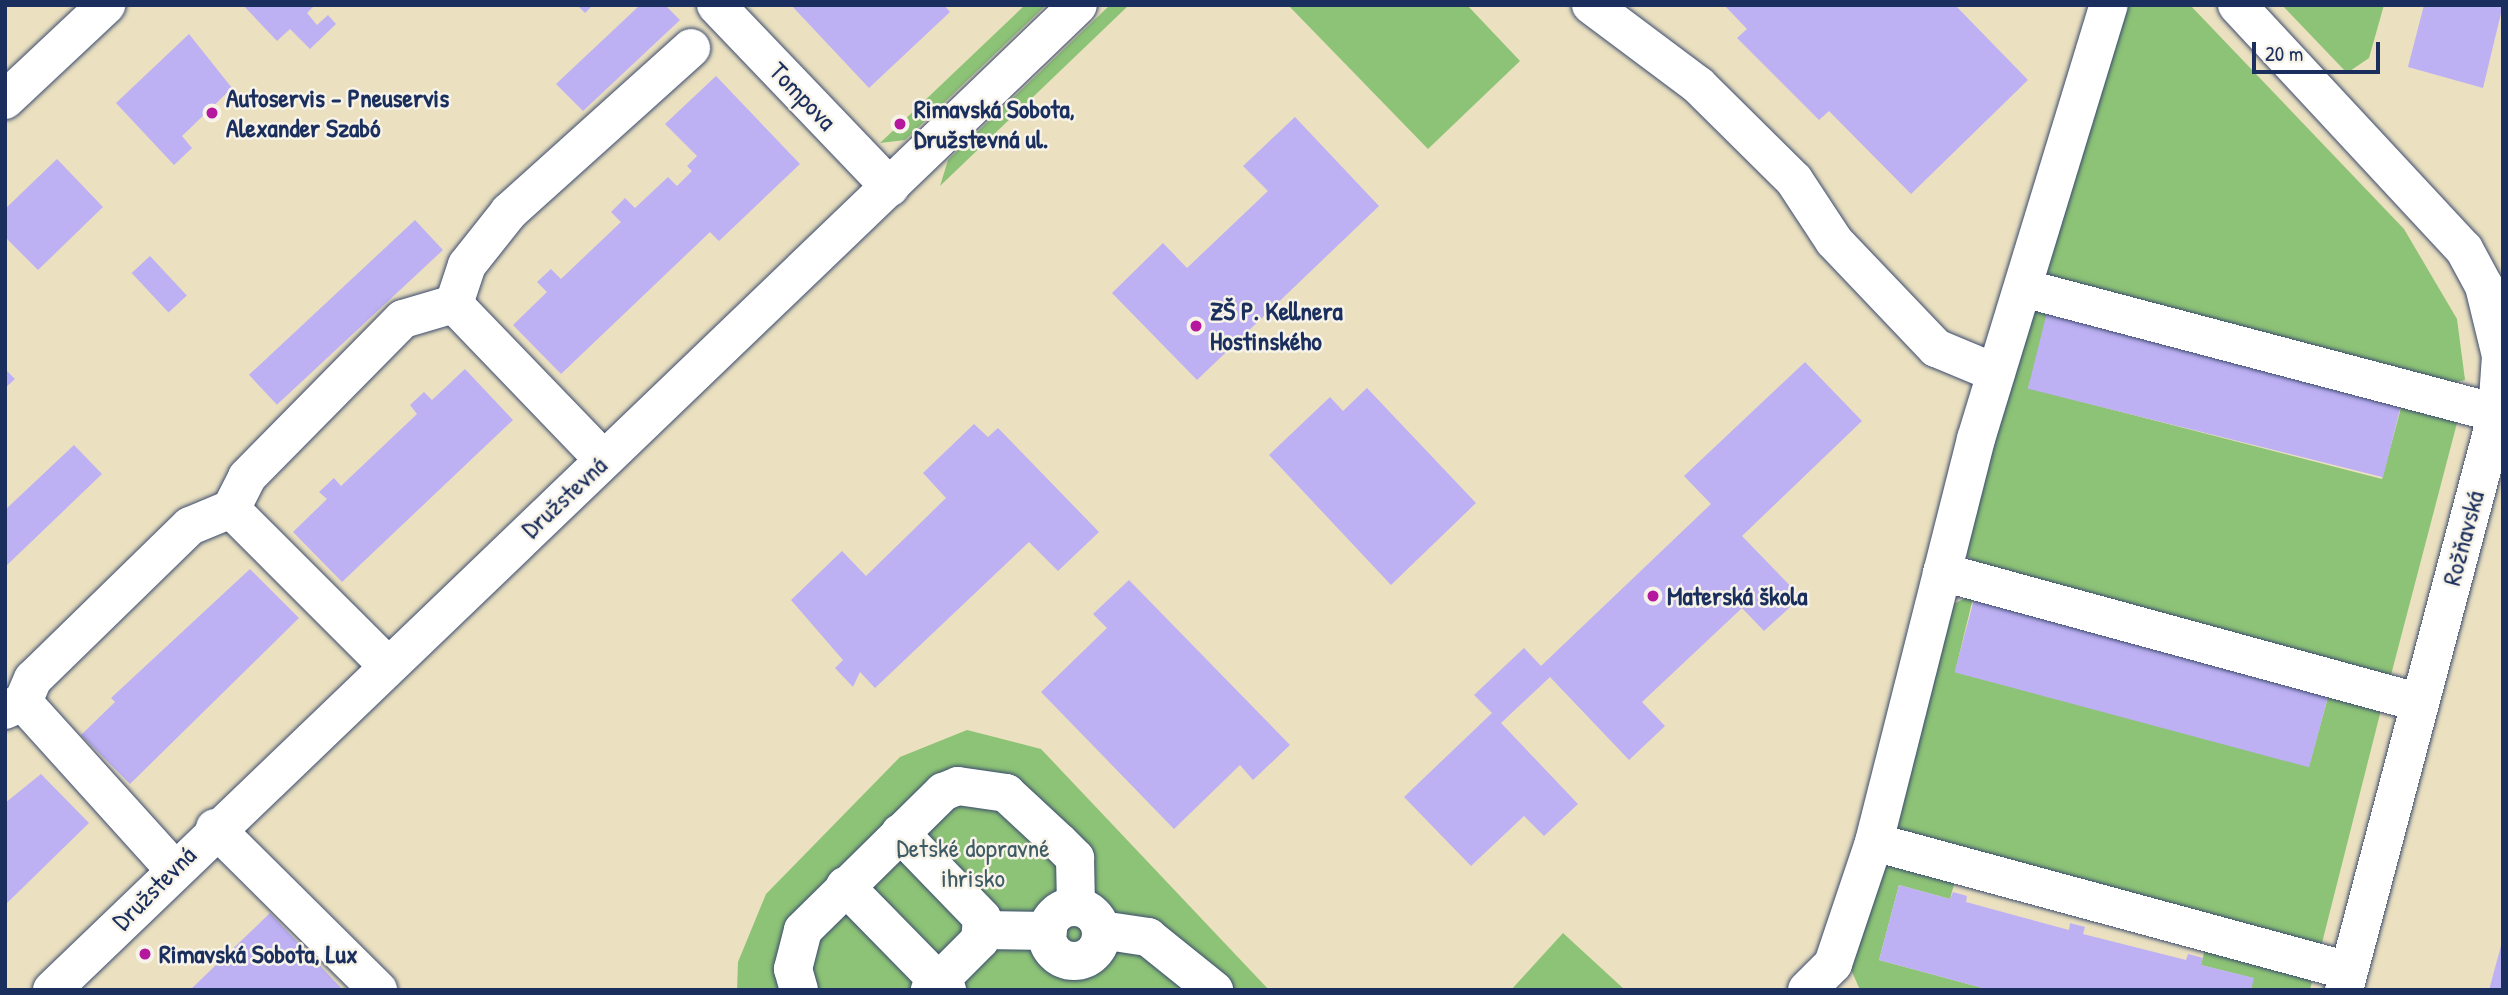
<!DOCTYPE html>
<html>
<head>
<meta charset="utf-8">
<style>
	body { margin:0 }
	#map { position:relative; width:2508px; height:995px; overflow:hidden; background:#ebe1c0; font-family:"Patrick Hand",sans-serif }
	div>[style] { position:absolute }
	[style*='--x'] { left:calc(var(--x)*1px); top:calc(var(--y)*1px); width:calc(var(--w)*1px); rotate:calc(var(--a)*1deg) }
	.green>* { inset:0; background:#8dc376 }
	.building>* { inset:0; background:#bdb0f3; transform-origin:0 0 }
	.roads { filter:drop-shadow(0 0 2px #3a4a6d) drop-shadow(0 0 2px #3a4a6d) }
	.minor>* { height:38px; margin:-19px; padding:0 19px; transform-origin:19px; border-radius:19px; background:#fff }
	.minor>.ring { margin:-19px; padding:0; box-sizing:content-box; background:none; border:38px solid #fff; border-radius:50% }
	.dots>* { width:19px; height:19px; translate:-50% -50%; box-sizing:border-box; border:4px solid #f7f3e8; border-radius:50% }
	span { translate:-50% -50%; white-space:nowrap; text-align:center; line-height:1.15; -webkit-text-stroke:5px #f7f3e8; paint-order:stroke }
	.street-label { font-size:26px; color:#1b2f5e }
	.poi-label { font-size:26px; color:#1b2f5e; font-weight:700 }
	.left { translate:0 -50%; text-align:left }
	.park-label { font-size:26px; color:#3d5b65 }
	.frame { position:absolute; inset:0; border:7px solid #1b2f5e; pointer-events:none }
	.scale { position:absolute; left:2252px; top:42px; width:128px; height:32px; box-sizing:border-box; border:4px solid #1b2f5e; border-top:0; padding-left:9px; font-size:21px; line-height:24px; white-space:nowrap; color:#1b2f5e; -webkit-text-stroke:5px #f7f3e8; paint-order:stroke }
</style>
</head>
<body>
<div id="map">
	<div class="green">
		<div style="clip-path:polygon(1025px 5px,1046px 5px,905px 140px,880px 143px)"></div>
		<div style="clip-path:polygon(1110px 5px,1129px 5px,940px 186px,948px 160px)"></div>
		<div style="clip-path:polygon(1288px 5px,1467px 5px,1520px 61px,1428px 149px)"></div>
		<div style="clip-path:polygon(2120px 5px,2190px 5px,2404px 229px,2457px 319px,2465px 380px,2441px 386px,2064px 288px,2045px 271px)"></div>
		<div style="clip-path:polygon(2282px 5px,2384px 5px,2369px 58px,2347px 73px)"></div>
		<div style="clip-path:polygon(2054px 308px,2028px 388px,2382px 479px,2402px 404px,2436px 409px,2457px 423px,2391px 675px,1983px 569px,1960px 550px,2033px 310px)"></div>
		<div style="clip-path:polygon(1974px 594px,1955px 672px,2309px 766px,2330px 690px,2381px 710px,2322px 943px,2297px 945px,1893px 832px,1945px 608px)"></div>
		<div style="clip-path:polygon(967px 730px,1041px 749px,1269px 990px,737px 990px,738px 962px,766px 894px,900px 757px)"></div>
		<div style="clip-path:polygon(1893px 865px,1955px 881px,1950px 899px,1899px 885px,1879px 960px,1990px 990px,1860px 990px,1846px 958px,1877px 868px)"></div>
		<div style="clip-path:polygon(1563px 933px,1625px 990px,1511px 990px)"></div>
		<div style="clip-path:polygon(2206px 945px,2293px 969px,2312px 982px,2310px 990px,2251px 990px,2253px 978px,2201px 965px)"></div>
	</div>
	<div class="building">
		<div style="clip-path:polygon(243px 5px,315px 5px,307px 13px,317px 25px,328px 15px,336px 24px,310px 49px,290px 29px,277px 41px)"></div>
		<div style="clip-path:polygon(577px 5px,593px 5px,585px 13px)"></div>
		<div style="clip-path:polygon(640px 5px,665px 5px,680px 20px,583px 111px,556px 84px)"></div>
		<div style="clip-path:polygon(791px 5px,944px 5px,950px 12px,869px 88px)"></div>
		<div style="clip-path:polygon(1724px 5px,1955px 5px,2028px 80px,1911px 194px,1829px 111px,1819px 120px,1737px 38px,1747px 29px)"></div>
		<div style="clip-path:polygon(2424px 5px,2503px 5px,2483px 88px,2408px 67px)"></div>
		<div style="clip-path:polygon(189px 34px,232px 88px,182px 136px,192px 148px,174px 165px,116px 103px)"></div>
		<div style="clip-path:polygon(716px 76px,800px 164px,719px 241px,710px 232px,561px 374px,513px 325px,547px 292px,537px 282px,551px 269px,561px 279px,621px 222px,611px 212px,625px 198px,635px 208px,668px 177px,677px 186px,692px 171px,687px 166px,697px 156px,665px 124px)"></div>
		<div style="clip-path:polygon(1295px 117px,1379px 206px,1197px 380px,1112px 293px,1163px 243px,1187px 268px,1268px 191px,1243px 166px)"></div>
		<div style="clip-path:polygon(57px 159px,103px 207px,38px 270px,5px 237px,5px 209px)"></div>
		<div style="left:415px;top:220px;width:41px;height:227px;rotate:47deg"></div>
		<div style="left:150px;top:256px;width:54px;height:25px;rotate:47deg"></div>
		<div style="left:2047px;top:312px;width:366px;height:79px;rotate:14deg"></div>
		<div style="clip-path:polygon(1805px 362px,1862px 421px,1742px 536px,1801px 597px,1764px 631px,1742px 608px,1642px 702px,1665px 726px,1629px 760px,1550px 677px,1501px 723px,1578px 804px,1544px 836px,1524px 816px,1471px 866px,1404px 797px,1492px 713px,1474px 695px,1524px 648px,1541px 666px,1711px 504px,1684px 476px)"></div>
		<div style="clip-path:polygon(5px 369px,15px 379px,5px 388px)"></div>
		<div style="clip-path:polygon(465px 369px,513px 420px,342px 582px,293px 532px,327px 499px,319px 492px,334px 478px,341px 486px,417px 414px,410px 405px,424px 392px,432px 400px)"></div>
		<div style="clip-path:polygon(1367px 388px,1476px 503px,1391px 585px,1269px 455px,1330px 397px,1343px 411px)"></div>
		<div style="clip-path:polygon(974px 424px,988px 437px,998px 428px,1099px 532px,1058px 571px,1029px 542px,875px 688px,860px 672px,853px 687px,835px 668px,843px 660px,791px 600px,842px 551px,866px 576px,946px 498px,923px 473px)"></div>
		<div style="clip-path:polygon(74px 445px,102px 474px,5px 567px,5px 510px)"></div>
		<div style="clip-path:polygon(250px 569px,299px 618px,130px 784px,81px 735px,115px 702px,111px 698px)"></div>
		<div style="clip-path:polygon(1129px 580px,1290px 745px,1253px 780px,1240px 765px,1174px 829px,1041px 692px,1107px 628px,1093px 614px)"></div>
		<div style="left:1975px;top:596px;width:367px;height:79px;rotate:15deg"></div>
		<div style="clip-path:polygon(41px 774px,89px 823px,5px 905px,5px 803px)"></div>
		<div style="clip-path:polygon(1899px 885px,1950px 899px,1953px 892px,1967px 896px,1966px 902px,2069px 930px,2070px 923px,2085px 927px,2083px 934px,2186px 960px,2188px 954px,2203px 958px,2201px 965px,2254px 978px,2251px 990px,1990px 990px,1879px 960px)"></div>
		<div style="clip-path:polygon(270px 913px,343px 990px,190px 990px)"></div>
		<div style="clip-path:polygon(2502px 942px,2503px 990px,2489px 990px)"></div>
	</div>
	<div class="roads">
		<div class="minor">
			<div style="--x:716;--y:5;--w:252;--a:46.3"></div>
			<div style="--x:1591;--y:5;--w:134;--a:36.8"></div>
			<div style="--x:1698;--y:85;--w:135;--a:44.7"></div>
			<div style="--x:1794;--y:180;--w:73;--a:56.7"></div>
			<div style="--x:1834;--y:241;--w:148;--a:46.4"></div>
			<div style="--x:1936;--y:348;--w:65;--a:22.6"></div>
			<div style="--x:2237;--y:5;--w:333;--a:47.1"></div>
			<div style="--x:2464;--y:249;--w:42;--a:61.6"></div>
			<div style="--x:2484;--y:286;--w:72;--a:76.3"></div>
			<div style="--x:2501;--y:356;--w:57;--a:94"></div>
			<div style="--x:2497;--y:413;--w:597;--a:104.85"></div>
			<div style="--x:5;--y:100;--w:139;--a:-43.2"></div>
			<div style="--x:2023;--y:288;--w:490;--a:14.8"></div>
			<div style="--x:603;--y:459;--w:215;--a:-133.9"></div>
			<div style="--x:454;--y:304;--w:41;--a:-71.6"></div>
			<div style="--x:467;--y:265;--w:68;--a:-51.6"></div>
			<div style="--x:509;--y:212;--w:245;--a:-42"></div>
			<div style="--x:231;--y:509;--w:221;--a:45"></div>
			<div style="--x:1942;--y:572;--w:493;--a:15.3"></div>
			<div style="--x:23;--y:702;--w:225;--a:47.9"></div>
			<div style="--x:5;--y:710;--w:20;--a:-24"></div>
			<div style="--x:23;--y:702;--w:25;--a:-67"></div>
			<div style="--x:33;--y:679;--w:219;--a:-44.3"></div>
			<div style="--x:190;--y:526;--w:44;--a:-22.5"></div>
			<div style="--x:231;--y:509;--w:36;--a:-63"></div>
			<div style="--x:247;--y:477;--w:222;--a:-45.4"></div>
			<div style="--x:403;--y:319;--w:53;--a:-16.4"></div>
			<div style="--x:215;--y:828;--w:230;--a:44.8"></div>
			<div style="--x:900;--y:833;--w:118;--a:46"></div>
			<div style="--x:982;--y:918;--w:22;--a:95"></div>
			<div style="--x:980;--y:940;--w:71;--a:135"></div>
			<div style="--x:1874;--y:842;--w:491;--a:15.2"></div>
			<div style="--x:845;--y:886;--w:146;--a:45.6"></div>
			<div class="ring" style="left:1047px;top:907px;width:16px;height:16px"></div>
			<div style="--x:984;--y:930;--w:64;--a:0.9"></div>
			<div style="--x:1101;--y:930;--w:48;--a:8.5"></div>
			<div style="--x:1148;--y:937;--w:85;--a:38.8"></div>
			<div style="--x:52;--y:990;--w:1422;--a:-43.83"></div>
			<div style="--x:799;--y:990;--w:22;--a:-106"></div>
			<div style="--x:793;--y:969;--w:40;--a:-75.6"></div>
			<div style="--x:803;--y:930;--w:197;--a:-44.6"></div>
			<div style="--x:943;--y:792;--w:16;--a:-22"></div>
			<div style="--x:958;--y:786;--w:49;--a:8.3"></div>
			<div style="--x:1006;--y:793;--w:72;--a:42.8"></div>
			<div style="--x:1059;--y:842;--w:23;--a:45"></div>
			<div style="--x:1075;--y:858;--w:49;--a:88.8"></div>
			<div style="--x:1807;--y:990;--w:37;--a:-45"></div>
			<div style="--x:1833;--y:964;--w:129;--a:-71.4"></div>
			<div style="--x:1874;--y:842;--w:416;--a:-75.8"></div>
			<div style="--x:1976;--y:439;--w:454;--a:-73"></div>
		</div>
	</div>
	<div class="dots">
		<div style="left:212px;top:113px;background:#b5179e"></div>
		<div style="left:900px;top:124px;background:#b5179e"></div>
		<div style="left:1196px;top:326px;background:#b5179e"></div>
		<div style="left:1653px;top:596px;background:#b5179e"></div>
		<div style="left:145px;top:954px;background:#b5179e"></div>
	</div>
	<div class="street-label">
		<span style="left:803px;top:96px;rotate:46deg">Tompova</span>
		<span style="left:564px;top:497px;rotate:-43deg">Družstevná</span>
		<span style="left:2463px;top:538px;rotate:-75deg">Rožňavská</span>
		<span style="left:154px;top:888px;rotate:-45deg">Družstevná</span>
	</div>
	<div class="poi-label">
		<span class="left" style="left:226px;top:113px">Autoservis - Pneuservis<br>Alexander Szabó</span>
		<span class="left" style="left:914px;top:124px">Rimavská Sobota,<br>Družstevná ul.</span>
		<span class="left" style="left:1210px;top:326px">ZŠ P. Kellnera<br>Hostinského</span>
		<span class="left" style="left:1667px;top:596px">Materská škola</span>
		<span class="left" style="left:159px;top:954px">Rimavská Sobota, Lux</span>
	</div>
	<div class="park-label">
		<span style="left:973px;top:863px">Detské dopravné<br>ihrisko</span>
	</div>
	<div class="frame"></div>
	<div class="scale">20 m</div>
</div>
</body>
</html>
